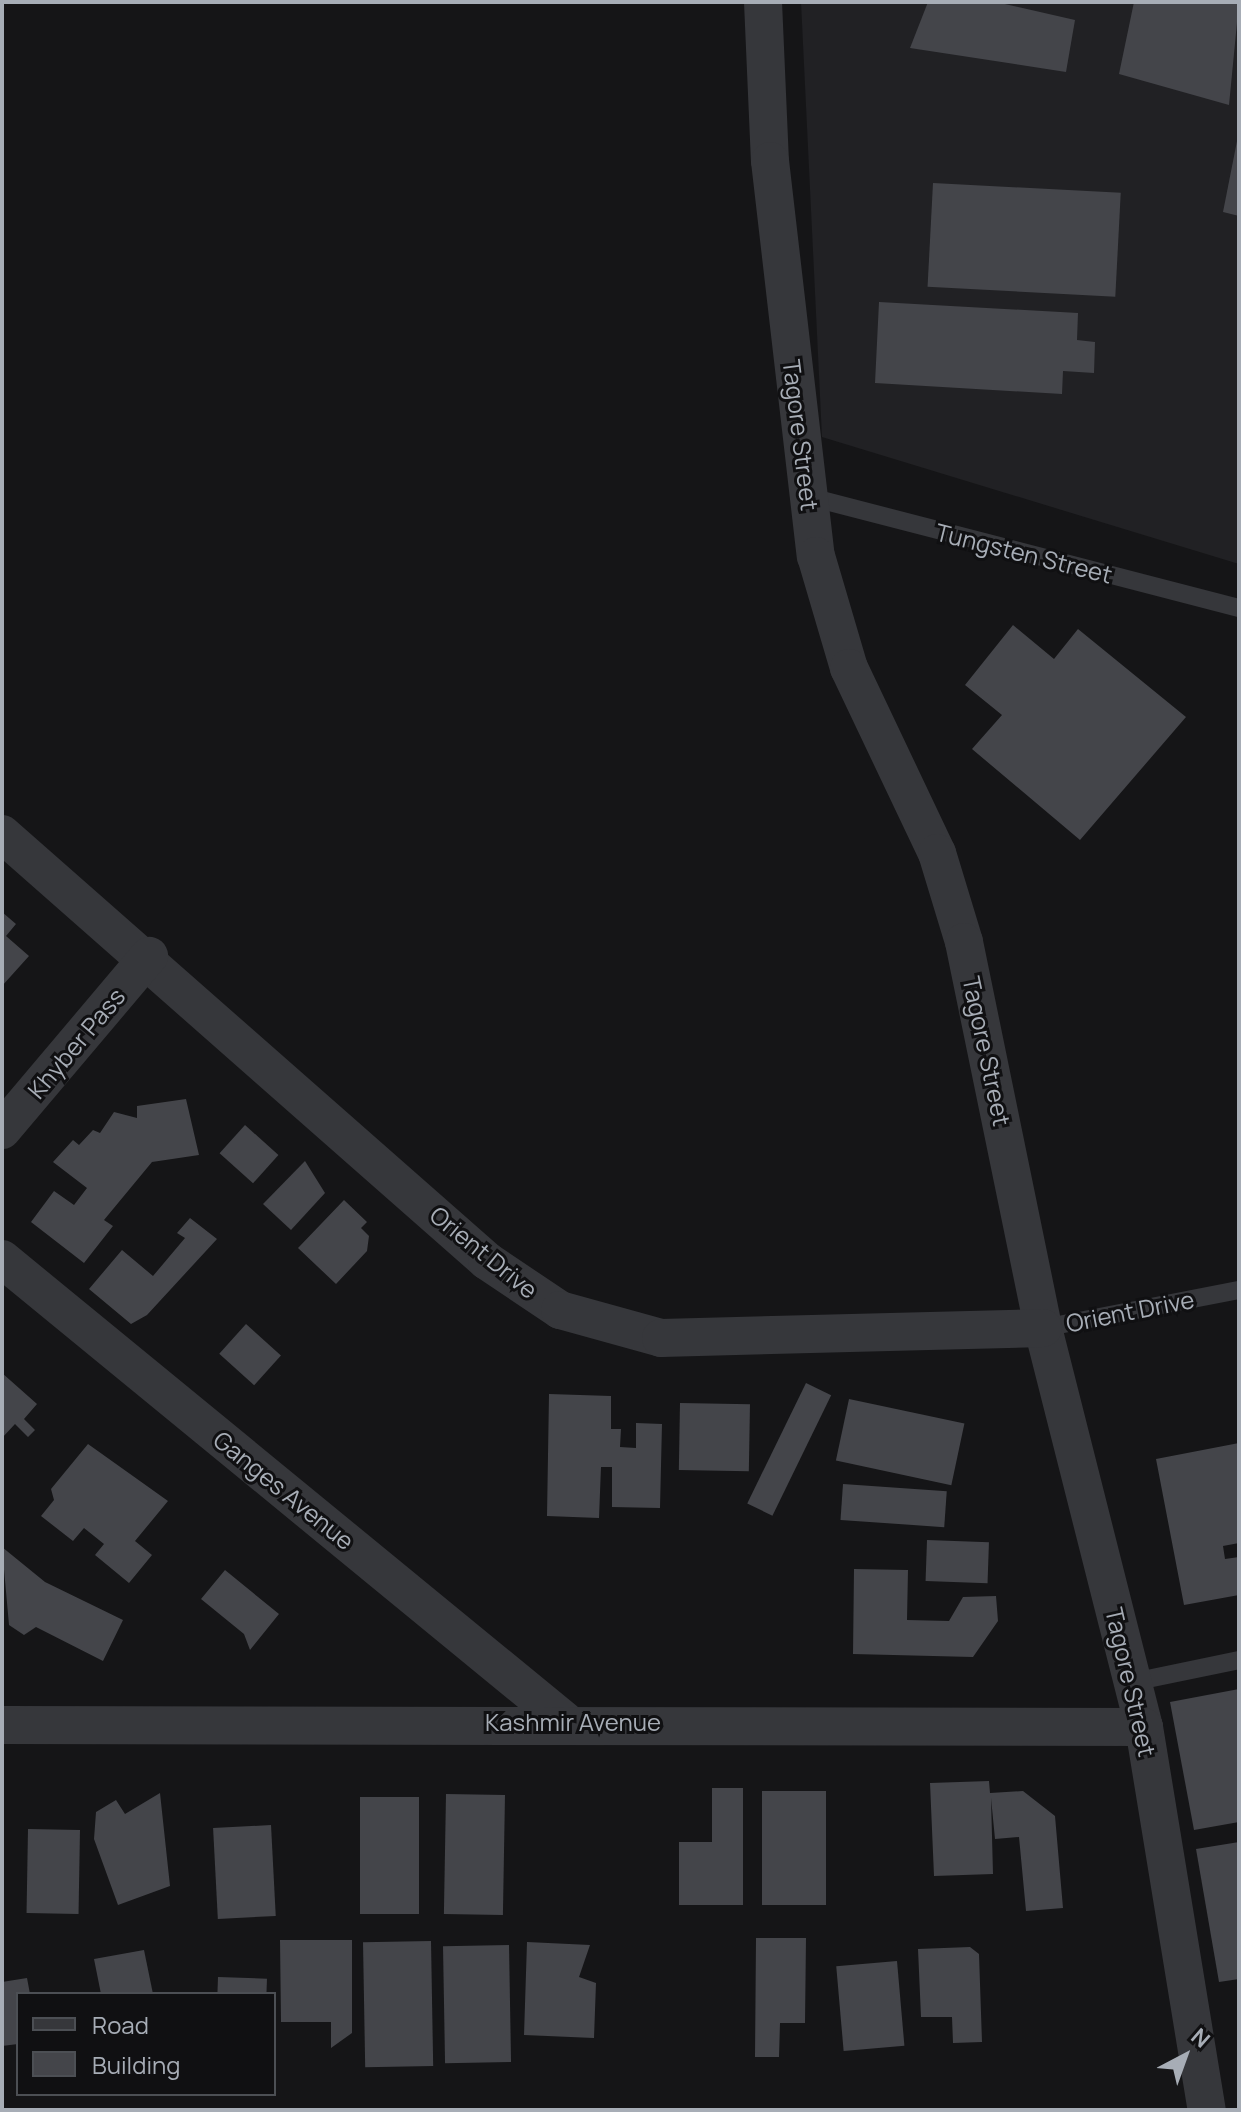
<!DOCTYPE html>
<html>
<head>
<meta charset="utf-8">
<style>
	body { margin:0 }
	#map { position:relative; width:1241px; height:2112px; overflow:hidden; background:#151517; font-family:Manrope,sans-serif }
	div>[style] { position:absolute }
	[style*='--x'] { left:calc(var(--x)*1px); top:calc(var(--y)*1px); width:calc(var(--w)*1px); rotate:calc(var(--a)*1deg) }
	.built>* { inset:0; background:#212124 }
	.building>* { inset:0; background:#44454a; transform-origin:0 0 }
	.service>* { height:18px; margin:-9px; padding:0 9px; transform-origin:9px; border-radius:9px; background:#36373b }
	.minor>* { height:38px; margin:-19px; padding:0 19px; transform-origin:19px; border-radius:19px; background:#36373b }
	span { translate:-50% -50%; white-space:nowrap; text-align:center; line-height:1.15; -webkit-text-stroke:6px #101012; paint-order:stroke }
	.street-label { font-size:24px; color:#a7adb6 }
	.frame { position:absolute; inset:0; border:4px solid #a7adb6; pointer-events:none }
	.legend { position:absolute; left:16px; top:1992px; width:260px; height:104px; box-sizing:border-box; background:#101012; border:2px solid #4c4f54; margin:0; padding:10px 14px; list-style:none; font-size:24px; color:#a7adb6 }
	.legend li { display:flex; align-items:center; gap:16px; height:40px }
	.legend b { width:40px; border:2px solid #4c4f54 }
	.north { position:absolute; left:1145px; top:2016px; width:80px; height:80px; -webkit-text-stroke:6px #101012; paint-order:stroke; rotate:41deg; font-size:22px; font-weight:700; line-height:32px; text-align:center; color:#a7adb6 }
	.north::after { content:''; display:block; margin:auto; width:28px; height:36px; background:#a7adb6; clip-path:polygon(50% 0,100% 100%,50% 72%,0 100%) }
</style>
</head>
<body>
<div id="map">
	<div class="built">
		<div style="clip-path:polygon(801px 2px,1239px 2px,1239px 564px,822px 437px)"></div>
	</div>
	<div class="building">
		<div style="clip-path:polygon(928px 2px,996px 2px,1075px 20px,1066px 72px,910px 48px)"></div>
		<div style="clip-path:polygon(1134px 2px,1239px 2px,1229px 105px,1119px 74px)"></div>
		<div style="clip-path:polygon(1238px 136px,1239px 136px,1239px 216px,1223px 212px)"></div>
		<div style="left:933px;top:183px;width:188px;height:104px;rotate:3deg"></div>
		<div style="clip-path:polygon(879px 302px,1078px 313px,1077px 340px,1095px 342px,1094px 373px,1063px 371px,1062px 394px,875px 383px)"></div>
		<div style="clip-path:polygon(1013px 625px,1054px 659px,1078px 629px,1186px 717px,1080px 840px,972px 749px,1002px 715px,965px 685px)"></div>
		<div style="clip-path:polygon(2px 912px,16px 924px,6px 936px,29px 956px,2px 986px)"></div>
		<div style="clip-path:polygon(186px 1099px,199px 1155px,152px 1162px,104px 1220px,113px 1226px,84px 1263px,31px 1222px,54px 1191px,74px 1205px,87px 1188px,53px 1162px,73px 1140px,79px 1145px,93px 1130px,100px 1133px,114px 1112px,137px 1118px,137px 1106px)"></div>
		<div style="left:245px;top:1125px;width:45px;height:38px;rotate:42deg"></div>
		<div style="clip-path:polygon(305px 1161px,325px 1193px,291px 1230px,263px 1204px)"></div>
		<div style="clip-path:polygon(344px 1200px,367px 1222px,361px 1228px,369px 1236px,367px 1251px,336px 1284px,298px 1248px)"></div>
		<div style="clip-path:polygon(190px 1218px,217px 1239px,147px 1315px,131px 1324px,89px 1289px,122px 1250px,153px 1276px,185px 1238px,177px 1233px)"></div>
		<div style="left:246px;top:1324px;width:47px;height:40px;rotate:42deg"></div>
		<div style="clip-path:polygon(2px 1373px,37px 1404px,24px 1419px,35px 1430px,28px 1437px,15px 1424px,2px 1438px)"></div>
		<div style="left:806px;top:1383px;width:28px;height:134px;rotate:26deg"></div>
		<div style="clip-path:polygon(549px 1394px,611px 1396px,611px 1429px,621px 1429px,620px 1447px,636px 1448px,636px 1423px,662px 1424px,660px 1508px,612px 1507px,612px 1467px,601px 1467px,599px 1518px,547px 1516px)"></div>
		<div style="left:849px;top:1399px;width:118px;height:63px;rotate:12deg"></div>
		<div style="left:680px;top:1403px;width:70px;height:67px;rotate:1deg"></div>
		<div style="clip-path:polygon(1239px 1443px,1239px 1543px,1223px 1546px,1225px 1559px,1239px 1557px,1239px 1595px,1184px 1605px,1156px 1459px)"></div>
		<div style="clip-path:polygon(88px 1444px,168px 1501px,135px 1541px,152px 1555px,129px 1583px,95px 1555px,104px 1544px,84px 1528px,73px 1541px,41px 1516px,54px 1500px,51px 1489px)"></div>
		<div style="left:843px;top:1484px;width:104px;height:36px;rotate:4deg"></div>
		<div style="left:927px;top:1540px;width:62px;height:41px;rotate:2deg"></div>
		<div style="clip-path:polygon(2px 1547px,45px 1582px,123px 1620px,103px 1661px,36px 1627px,24px 1635px,9px 1625px)"></div>
		<div style="clip-path:polygon(854px 1569px,908px 1570px,907px 1620px,949px 1621px,963px 1597px,996px 1596px,998px 1621px,973px 1657px,853px 1654px)"></div>
		<div style="clip-path:polygon(225px 1570px,279px 1614px,250px 1650px,244px 1634px,201px 1599px)"></div>
		<div style="clip-path:polygon(1239px 1689px,1239px 1822px,1194px 1830px,1170px 1702px)"></div>
		<div style="clip-path:polygon(989px 1781px,990px 1793px,1023px 1791px,1055px 1816px,1063px 1908px,1026px 1911px,1019px 1837px,995px 1839px,991px 1798px,993px 1874px,934px 1876px,930px 1783px)"></div>
		<div style="clip-path:polygon(712px 1788px,743px 1788px,743px 1905px,679px 1905px,679px 1842px,712px 1842px)"></div>
		<div style="left:762px;top:1791px;width:64px;height:114px"></div>
		<div style="clip-path:polygon(160px 1793px,170px 1886px,118px 1905px,94px 1839px,96px 1812px,116px 1800px,125px 1814px)"></div>
		<div style="left:446px;top:1794px;width:59px;height:120px;rotate:1deg"></div>
		<div style="left:360px;top:1797px;width:59px;height:117px"></div>
		<div style="left:271px;top:1825px;width:91px;height:58px;rotate:87deg"></div>
		<div style="left:28px;top:1829px;width:52px;height:84px;rotate:1deg"></div>
		<div style="clip-path:polygon(1239px 1842px,1239px 1979px,1219px 1982px,1196px 1849px)"></div>
		<div style="clip-path:polygon(756px 1938px,806px 1938px,805px 2023px,780px 2023px,779px 2057px,755px 2057px)"></div>
		<div style="clip-path:polygon(280px 1940px,352px 1940px,352px 2033px,331px 2048px,331px 2022px,281px 2022px)"></div>
		<div style="left:431px;top:1941px;width:125px;height:68px;rotate:89deg"></div>
		<div style="clip-path:polygon(527px 1942px,590px 1945px,579px 1977px,596px 1983px,594px 2038px,524px 2035px)"></div>
		<div style="left:509px;top:1945px;width:117px;height:66px;rotate:89deg"></div>
		<div style="clip-path:polygon(970px 1947px,979px 1954px,982px 2042px,953px 2043px,952px 2017px,921px 2017px,918px 1949px)"></div>
		<div style="clip-path:polygon(144px 1950px,153px 1994px,101px 1994px,94px 1959px)"></div>
		<div style="left:897px;top:1961px;width:85px;height:61px;rotate:85deg"></div>
		<div style="left:218px;top:1977px;width:49px;height:17px;rotate:2deg"></div>
		<div style="clip-path:polygon(27px 1978px,30px 1994px,18px 1994px,18px 2044px,2px 2046px,2px 1982px)"></div>
	</div>
	<div class="service">
		<div style="--x:810;--y:497;--w:443;--a:14.5"></div>
		<div style="--x:1043;--y:1328;--w:200;--a:-11"></div>
		<div style="--x:1133;--y:1682;--w:108;--a:-11.7"></div>
	</div>
	<div class="minor">
		<div style="--x:763;--y:2;--w:159;--a:87.5"></div>
		<div style="--x:770;--y:161;--w:398;--a:83.4"></div>
		<div style="--x:816;--y:556;--w:117;--a:73.6"></div>
		<div style="--x:849;--y:668;--w:205;--a:64.6"></div>
		<div style="--x:937;--y:853;--w:93;--a:73.1"></div>
		<div style="--x:964;--y:942;--w:394;--a:78.4"></div>
		<div style="--x:1043;--y:1328;--w:412;--a:75.8"></div>
		<div style="--x:1144;--y:1727;--w:388;--a:80.7"></div>
		<div style="--x:2;--y:834;--w:646;--a:41.36"></div>
		<div style="--x:487;--y:1261;--w:88;--a:33.9"></div>
		<div style="--x:560;--y:1310;--w:105;--a:15.5"></div>
		<div style="--x:661;--y:1338;--w:382;--a:-1.5"></div>
		<div style="--x:2;--y:1130;--w:228;--a:-49.8"></div>
		<div style="--x:2;--y:1259;--w:728;--a:39.37"></div>
		<div style="--x:2;--y:1725;--w:1142;--a:0.1"></div>
	</div>
	<div class="street-label">
		<span style="left:801px;top:435px;rotate:83deg">Tagore Street</span>
		<span style="left:1024px;top:553px;rotate:14deg">Tungsten Street</span>
		<span style="left:76px;top:1043px;rotate:-50deg">Khyber Pass</span>
		<span style="left:987px;top:1051px;rotate:78deg">Tagore Street</span>
		<span style="left:484px;top:1252px;rotate:39deg">Orient Drive</span>
		<span style="left:1130px;top:1311px;rotate:-11deg">Orient Drive</span>
		<span style="left:284px;top:1490px;rotate:39deg">Ganges Avenue</span>
		<span style="left:1131px;top:1682px;rotate:77deg">Tagore Street</span>
		<span style="left:573px;top:1722px">Kashmir Avenue</span>
	</div>
	<div class="frame"></div>
	<ul class="legend">
	<li><b style="height:10px;background:#36373b"></b>Road</li>
	<li><b style="height:22px;background:#44454a"></b>Building</li>
	</ul>
	<div class="north">N</div>
</div>
</body>
</html>
